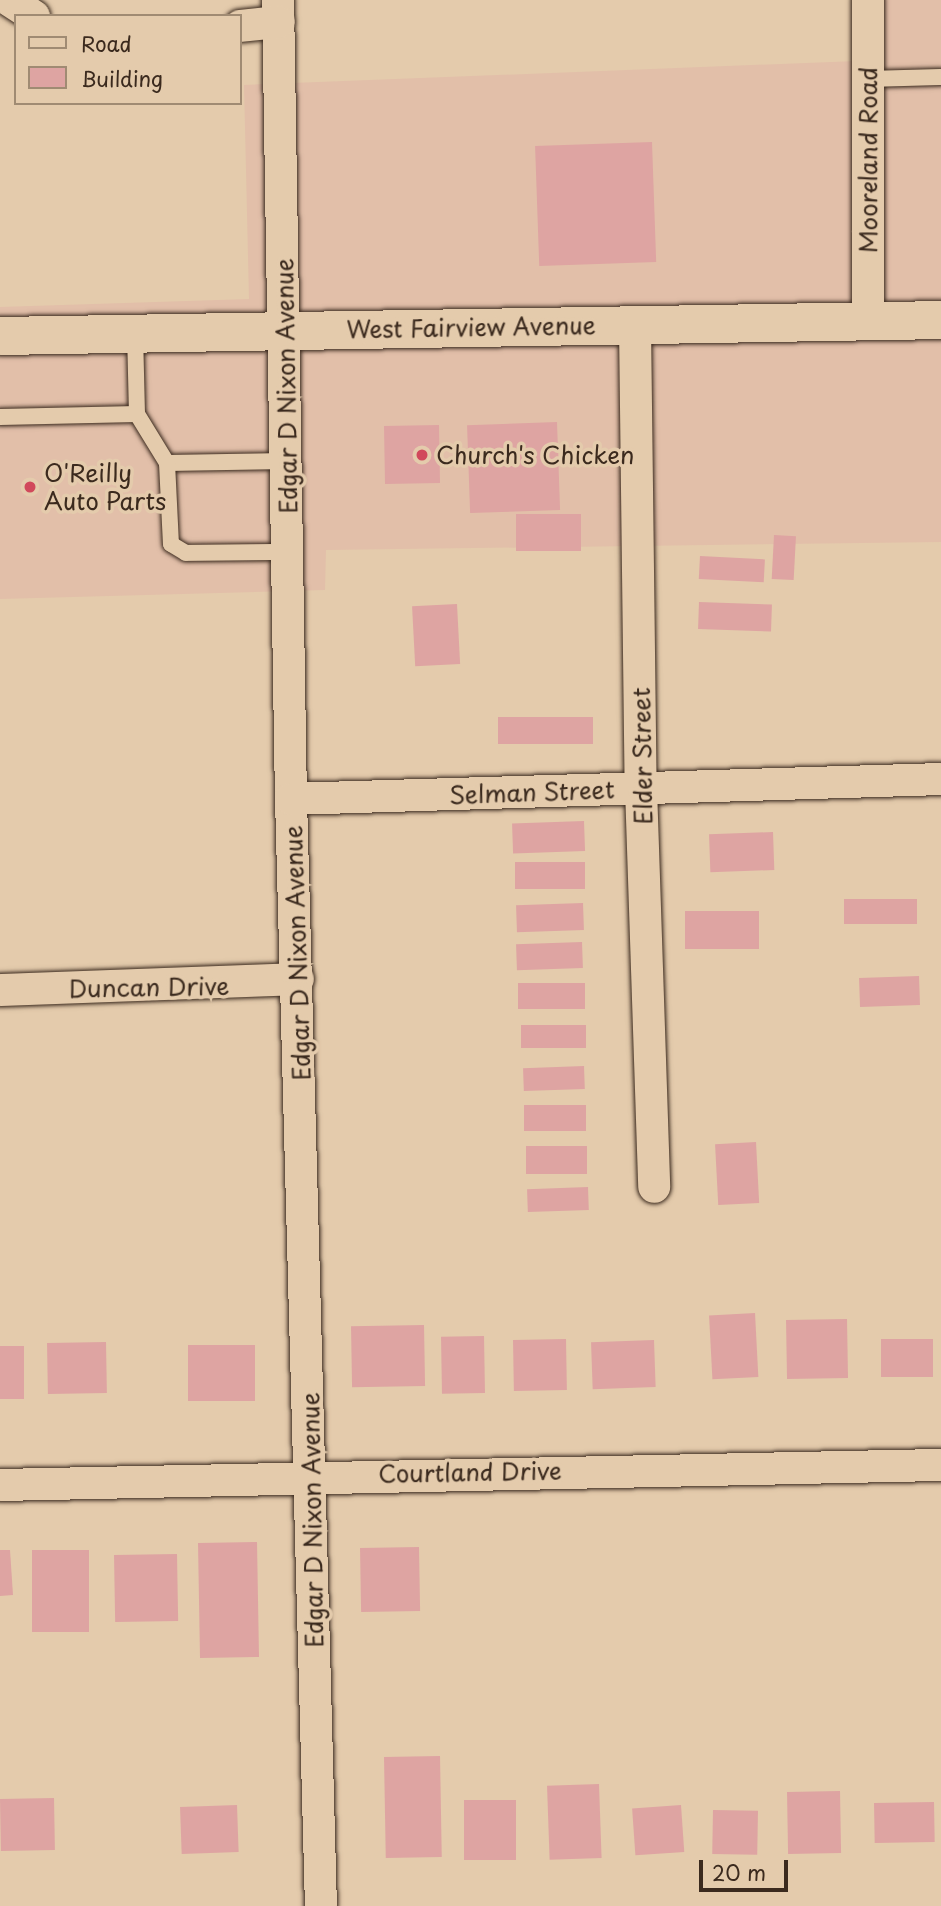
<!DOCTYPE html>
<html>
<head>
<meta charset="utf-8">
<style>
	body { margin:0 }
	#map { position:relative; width:941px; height:1906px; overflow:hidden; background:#e4cbac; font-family:"Playpen Sans",sans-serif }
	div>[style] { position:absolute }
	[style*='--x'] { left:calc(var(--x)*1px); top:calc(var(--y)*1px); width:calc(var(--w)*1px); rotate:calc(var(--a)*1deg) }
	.built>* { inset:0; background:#e2bfa9 }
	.building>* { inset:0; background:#dea4a2; transform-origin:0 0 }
	.roads { filter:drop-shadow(0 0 2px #3b2a1e) drop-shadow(0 0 2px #3b2a1e) }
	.service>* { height:16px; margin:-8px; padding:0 8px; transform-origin:8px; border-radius:8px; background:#e4cbac }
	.minor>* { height:32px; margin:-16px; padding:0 16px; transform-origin:16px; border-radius:16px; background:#e4cbac }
	.secondary>* { height:38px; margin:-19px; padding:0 19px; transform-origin:19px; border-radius:19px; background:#e4cbac }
	.dots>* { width:19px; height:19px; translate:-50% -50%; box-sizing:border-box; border:4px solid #e4cbac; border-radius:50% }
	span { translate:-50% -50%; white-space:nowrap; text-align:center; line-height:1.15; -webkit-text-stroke:7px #e4cbac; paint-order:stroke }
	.street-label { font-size:24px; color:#3b2a1e }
	.poi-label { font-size:24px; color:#3b2a1e }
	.left { translate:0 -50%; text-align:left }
	.legend { position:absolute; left:14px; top:14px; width:228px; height:91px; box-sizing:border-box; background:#e4cbac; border:2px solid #a08b73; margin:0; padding:9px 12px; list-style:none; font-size:21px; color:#3b2a1e }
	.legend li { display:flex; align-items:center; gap:14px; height:35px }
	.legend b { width:35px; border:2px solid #a08b73 }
	.scale { position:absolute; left:699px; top:1860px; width:89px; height:32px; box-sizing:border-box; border:4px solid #3b2a1e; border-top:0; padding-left:9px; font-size:21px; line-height:24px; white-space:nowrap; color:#3b2a1e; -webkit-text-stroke:5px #e4cbac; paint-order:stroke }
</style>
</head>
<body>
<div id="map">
	<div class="built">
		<div style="clip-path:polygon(882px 0,941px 0,941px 542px,326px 550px,325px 590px,0 599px,0 307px,249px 299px,244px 85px,882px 60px)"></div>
	</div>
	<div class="building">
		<div style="left:652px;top:142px;width:120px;height:117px;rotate:88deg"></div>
		<div style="left:557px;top:422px;width:88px;height:90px;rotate:88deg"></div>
		<div style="left:439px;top:425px;width:58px;height:55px;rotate:89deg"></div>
		<div style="left:581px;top:514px;width:37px;height:65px;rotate:90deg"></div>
		<div style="left:774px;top:535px;width:22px;height:44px;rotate:3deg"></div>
		<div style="left:700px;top:556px;width:65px;height:23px;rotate:3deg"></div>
		<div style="left:699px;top:602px;width:73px;height:27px;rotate:2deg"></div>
		<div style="left:457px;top:604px;width:60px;height:45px;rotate:87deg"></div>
		<div style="left:593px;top:717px;width:27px;height:95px;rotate:90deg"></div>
		<div style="left:584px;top:821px;width:30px;height:72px;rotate:88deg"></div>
		<div style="left:773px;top:832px;width:38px;height:64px;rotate:88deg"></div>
		<div style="left:515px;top:862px;width:70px;height:27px"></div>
		<div style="left:917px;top:899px;width:25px;height:73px;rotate:90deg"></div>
		<div style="left:583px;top:903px;width:27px;height:67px;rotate:88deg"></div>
		<div style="left:685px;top:911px;width:74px;height:38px"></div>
		<div style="left:582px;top:942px;width:26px;height:66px;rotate:88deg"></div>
		<div style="left:919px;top:976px;width:29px;height:60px;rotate:88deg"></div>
		<div style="left:585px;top:983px;width:26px;height:67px;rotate:90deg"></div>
		<div style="left:586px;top:1025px;width:23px;height:65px;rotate:90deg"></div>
		<div style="left:584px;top:1066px;width:23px;height:61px;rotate:88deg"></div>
		<div style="left:586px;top:1105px;width:26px;height:62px;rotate:90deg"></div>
		<div style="left:756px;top:1142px;width:61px;height:41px;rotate:87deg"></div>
		<div style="left:526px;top:1146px;width:61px;height:28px"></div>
		<div style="left:588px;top:1187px;width:23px;height:61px;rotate:88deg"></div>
		<div style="left:755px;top:1313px;width:64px;height:46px;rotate:87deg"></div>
		<div style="left:847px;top:1319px;width:59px;height:61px;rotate:89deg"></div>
		<div style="left:424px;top:1325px;width:61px;height:73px;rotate:89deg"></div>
		<div style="left:484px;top:1336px;width:57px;height:43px;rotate:89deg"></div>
		<div style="left:566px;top:1339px;width:51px;height:53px;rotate:89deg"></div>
		<div style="left:881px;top:1339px;width:52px;height:38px"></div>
		<div style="left:654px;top:1340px;width:47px;height:63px;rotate:88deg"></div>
		<div style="left:106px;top:1342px;width:51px;height:59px;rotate:89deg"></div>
		<div style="left:255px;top:1345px;width:56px;height:67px;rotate:90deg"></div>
		<div style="left:0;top:1346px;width:24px;height:53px"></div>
		<div style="left:257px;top:1542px;width:115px;height:59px;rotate:89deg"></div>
		<div style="left:419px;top:1547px;width:64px;height:59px;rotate:89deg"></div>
		<div style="clip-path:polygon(0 1550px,10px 1550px,13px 1595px,0 1596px)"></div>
		<div style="left:32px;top:1550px;width:57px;height:82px"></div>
		<div style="left:177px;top:1554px;width:67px;height:63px;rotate:89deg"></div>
		<div style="left:440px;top:1756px;width:101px;height:56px;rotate:89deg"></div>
		<div style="left:599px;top:1784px;width:74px;height:52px;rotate:88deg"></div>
		<div style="left:840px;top:1791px;width:62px;height:53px;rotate:89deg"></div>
		<div style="left:54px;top:1798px;width:52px;height:54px;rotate:89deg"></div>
		<div style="left:464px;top:1800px;width:52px;height:60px"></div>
		<div style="left:934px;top:1802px;width:40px;height:60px;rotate:89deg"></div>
		<div style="left:237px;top:1805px;width:47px;height:57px;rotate:88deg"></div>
		<div style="left:681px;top:1805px;width:47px;height:49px;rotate:86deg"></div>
		<div style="left:713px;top:1810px;width:45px;height:44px;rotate:1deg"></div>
	</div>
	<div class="roads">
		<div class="service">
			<div style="--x:867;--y:79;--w:74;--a:-1.5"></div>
			<div style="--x:137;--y:414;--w:57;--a:58.5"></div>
			<div style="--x:167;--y:463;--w:120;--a:-1"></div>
			<div style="--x:0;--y:417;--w:137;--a:-1.3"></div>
			<div style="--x:137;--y:414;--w:81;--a:-91.4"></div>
			<div style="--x:167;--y:463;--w:81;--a:87.2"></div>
			<div style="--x:171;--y:544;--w:17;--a:31"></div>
			<div style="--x:186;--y:553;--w:103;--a:-0.6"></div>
		</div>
		<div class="minor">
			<div style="--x:9;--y:0;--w:30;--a:33"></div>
			<div style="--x:278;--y:0;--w:799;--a:89.07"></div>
			<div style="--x:291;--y:799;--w:1107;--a:88.45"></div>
			<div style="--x:240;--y:26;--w:39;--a:-6"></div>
			<div style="--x:868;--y:320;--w:320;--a:-90"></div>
			<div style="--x:635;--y:325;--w:463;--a:89.3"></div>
			<div style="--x:641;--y:788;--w:399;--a:88.1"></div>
			<div style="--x:291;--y:799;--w:650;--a:-1.76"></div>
			<div style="--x:0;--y:990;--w:298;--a:-2.1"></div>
			<div style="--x:0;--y:1485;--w:941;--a:-1.22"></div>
		</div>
		<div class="secondary">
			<div style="--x:0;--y:336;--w:941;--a:-0.97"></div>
		</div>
	</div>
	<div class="dots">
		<div style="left:422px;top:455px;background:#d1495b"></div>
		<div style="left:30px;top:487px;background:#d1495b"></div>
	</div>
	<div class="street-label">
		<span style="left:868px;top:160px;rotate:-90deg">Mooreland Road</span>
		<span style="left:471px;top:327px;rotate:-1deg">West Fairview Avenue</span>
		<span style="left:286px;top:386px;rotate:-91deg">Edgar D Nixon Avenue</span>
		<span style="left:642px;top:756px;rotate:-91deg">Elder Street</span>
		<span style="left:532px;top:792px;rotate:-2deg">Selman Street</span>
		<span style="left:297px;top:953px;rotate:-92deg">Edgar D Nixon Avenue</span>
		<span style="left:149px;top:987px;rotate:-1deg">Duncan Drive</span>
		<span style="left:470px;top:1472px;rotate:-1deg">Courtland Drive</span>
		<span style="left:312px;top:1520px;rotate:-91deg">Edgar D Nixon Avenue</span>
	</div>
	<div class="poi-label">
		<span class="left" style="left:436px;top:455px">Church's Chicken</span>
		<span class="left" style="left:44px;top:487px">O'Reilly<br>Auto Parts</span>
	</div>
	<ul class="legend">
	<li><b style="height:9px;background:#e4cbac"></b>Road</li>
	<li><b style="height:19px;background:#dea4a2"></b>Building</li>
	</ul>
	<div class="scale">20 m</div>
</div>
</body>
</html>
